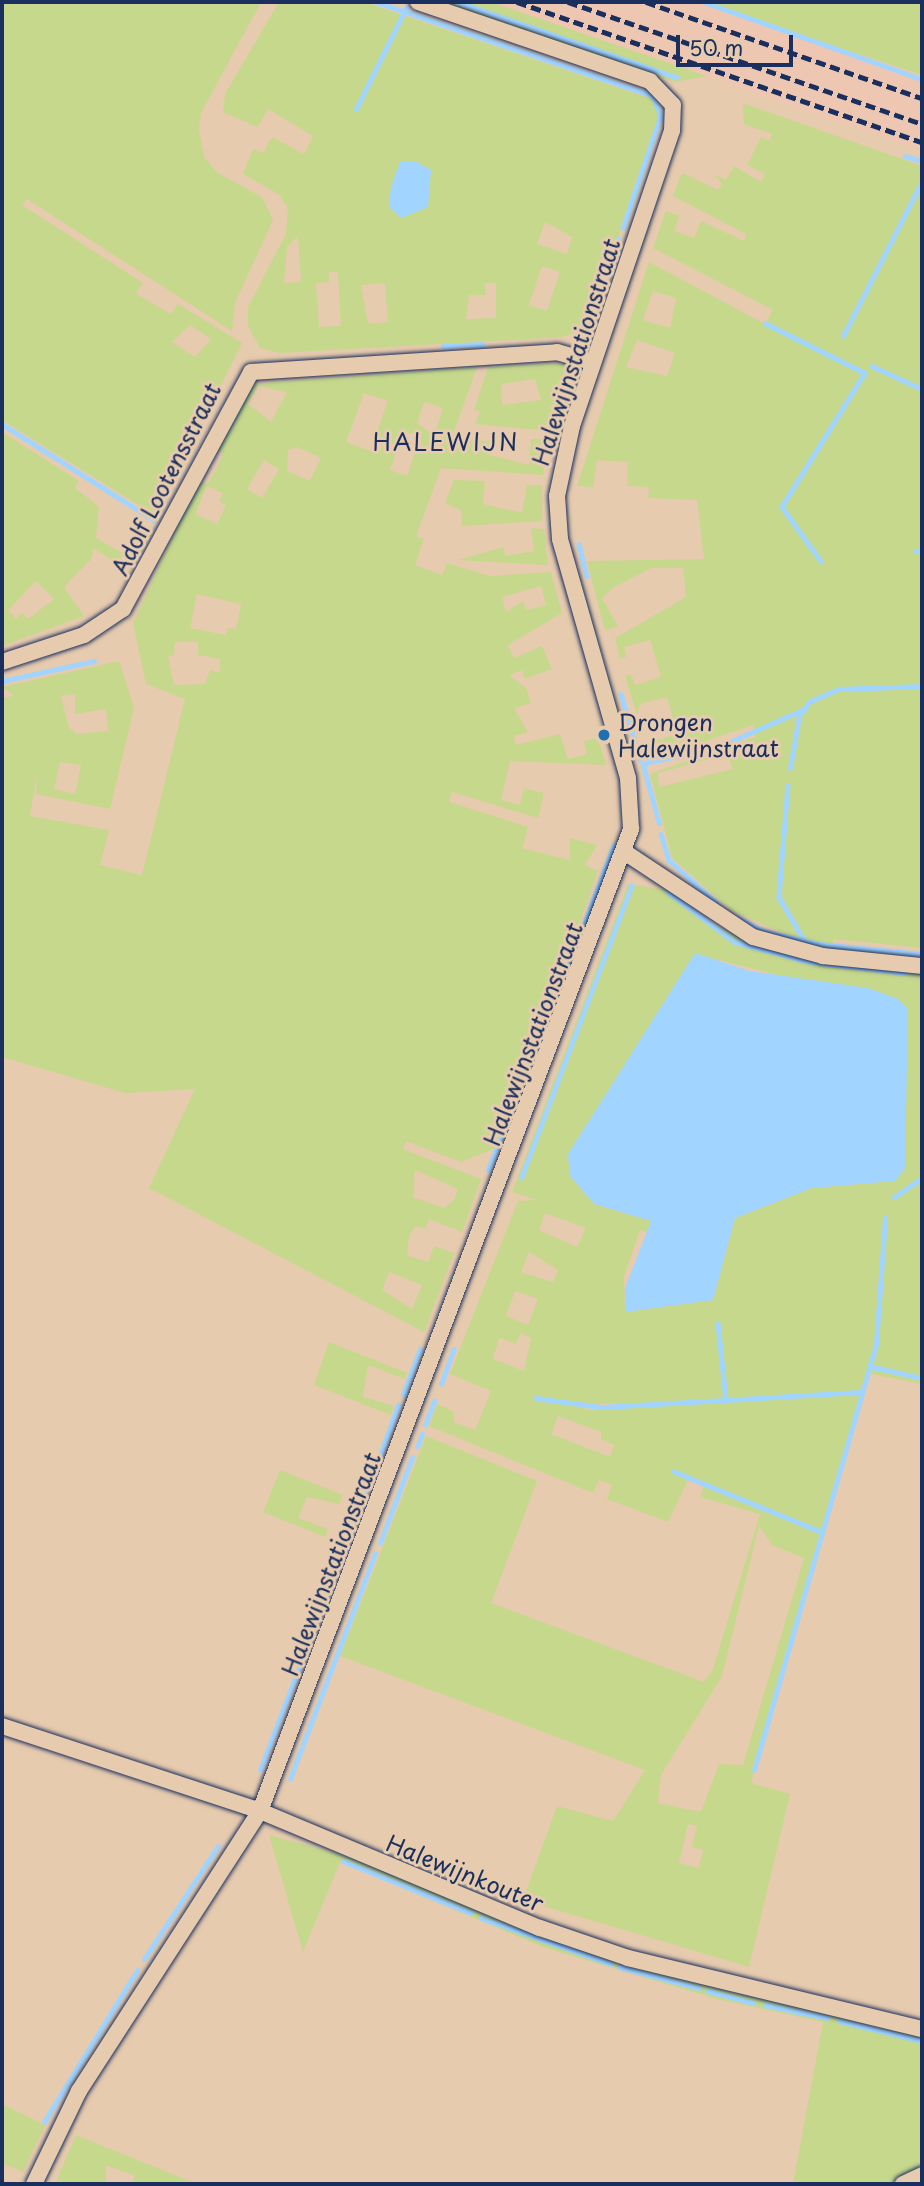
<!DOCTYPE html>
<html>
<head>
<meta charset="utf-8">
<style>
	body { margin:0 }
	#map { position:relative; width:924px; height:2186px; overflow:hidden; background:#e7cbae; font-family:"Playpen Sans",sans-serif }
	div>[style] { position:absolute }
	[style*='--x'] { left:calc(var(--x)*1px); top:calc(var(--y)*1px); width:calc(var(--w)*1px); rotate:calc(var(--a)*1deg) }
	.built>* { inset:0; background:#edc7b2 }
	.green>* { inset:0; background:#c6d88c }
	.water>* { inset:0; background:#a1d4ff }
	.stream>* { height:4.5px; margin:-2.25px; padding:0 2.25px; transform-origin:2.25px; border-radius:2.25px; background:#a1d4ff }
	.roads { filter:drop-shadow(0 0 2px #1b2f5e) drop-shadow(0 0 2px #1b2f5e) }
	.minor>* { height:16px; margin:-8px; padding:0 8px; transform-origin:8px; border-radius:8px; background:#e7cbae }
	.rail>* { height:4.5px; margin-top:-2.25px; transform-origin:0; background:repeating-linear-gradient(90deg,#1b2f5e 0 10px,transparent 0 15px) }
	.dots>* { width:19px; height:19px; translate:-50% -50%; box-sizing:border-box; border:4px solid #e7cbae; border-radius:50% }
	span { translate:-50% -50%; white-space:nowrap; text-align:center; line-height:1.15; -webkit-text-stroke:6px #e7cbae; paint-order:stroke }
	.street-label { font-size:23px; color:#1b2f5e }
	.poi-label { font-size:23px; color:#1b2f5e }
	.left { translate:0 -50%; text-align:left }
	.neighbourhood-label { font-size:24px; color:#1b2f5e; letter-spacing:2px }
	.frame { position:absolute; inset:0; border:4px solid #1b2f5e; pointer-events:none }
	.scale { position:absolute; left:676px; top:35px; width:117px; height:32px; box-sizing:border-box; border:4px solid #1b2f5e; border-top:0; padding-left:9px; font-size:21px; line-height:24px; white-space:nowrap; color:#1b2f5e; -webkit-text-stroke:5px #e7cbae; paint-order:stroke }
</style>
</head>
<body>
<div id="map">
	<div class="built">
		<div style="clip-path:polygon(491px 2px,694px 2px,922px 82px,922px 151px)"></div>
	</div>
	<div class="green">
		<div style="clip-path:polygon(evenodd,2px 2px,261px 2px,201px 113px,199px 130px,204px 157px,218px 173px,262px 197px,273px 220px,235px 303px,232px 331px,27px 199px,22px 205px,143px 283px,136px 293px,145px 299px,171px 314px,178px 304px,242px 343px,156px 516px,2px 420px,2px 2px,190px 325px,211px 339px,195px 357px,172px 342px,190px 325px)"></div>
		<div style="clip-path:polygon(evenodd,279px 2px,364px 2px,652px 99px,660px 118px,586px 329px,562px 337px,280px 353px,260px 348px,248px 326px,248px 307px,286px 234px,288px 209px,280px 195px,243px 174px,253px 149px,263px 153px,272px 137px,304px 154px,313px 136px,268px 109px,258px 127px,223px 112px,225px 94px,279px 2px,545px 222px,572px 237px,567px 254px,537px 244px,545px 222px,279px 2px,298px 236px,301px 282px,284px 283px,287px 247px,298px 236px,279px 2px,542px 266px,560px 272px,547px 311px,529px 305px,542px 266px,279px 2px,329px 272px,338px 272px,341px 326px,319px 327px,316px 283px,329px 282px,329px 272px,279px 2px,385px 283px,388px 322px,368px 324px,361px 285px,385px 283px,279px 2px,485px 283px,496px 283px,496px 318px,466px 319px,469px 295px,485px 295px,485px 283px)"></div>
		<div style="clip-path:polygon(443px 2px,491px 2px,707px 76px,675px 82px)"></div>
		<div style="clip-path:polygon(696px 2px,922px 2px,922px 75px,725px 10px)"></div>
		<div style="clip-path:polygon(evenodd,743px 103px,922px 166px,922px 948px,833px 939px,833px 954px,732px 911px,672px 858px,650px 774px,755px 737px,753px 725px,656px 758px,650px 742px,677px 734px,667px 697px,640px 704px,637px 715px,625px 676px,631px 674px,635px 685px,661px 677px,650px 640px,624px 647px,626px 657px,620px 659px,615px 638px,686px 597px,683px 568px,651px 568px,613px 588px,602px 598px,618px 626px,605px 631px,587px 561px,704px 559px,697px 500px,648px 498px,649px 487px,627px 486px,628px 462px,597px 460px,593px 487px,577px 486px,649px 262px,765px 324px,773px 310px,653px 248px,666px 211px,679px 216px,674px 231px,694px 238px,701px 221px,744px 241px,746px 234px,673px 196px,682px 173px,718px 190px,722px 184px,714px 174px,726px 180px,734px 166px,761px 182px,765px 174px,747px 165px,761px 137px,769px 141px,772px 134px,744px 124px,743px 103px,653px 291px,676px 298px,670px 328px,643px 320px,653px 291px,743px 103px,637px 340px,675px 353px,667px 376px,626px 367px,637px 340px,743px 103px,727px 754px,733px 769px,659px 787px,658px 773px,727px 754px)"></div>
		<div style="clip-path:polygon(evenodd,565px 363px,573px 372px,553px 431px,475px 424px,480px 412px,474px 410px,488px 367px,565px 363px,535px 379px,541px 400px,502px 405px,501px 384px,535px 379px)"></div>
		<div style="clip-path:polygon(evenodd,477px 367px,452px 437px,491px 442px,490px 455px,529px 465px,531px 439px,547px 440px,543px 475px,441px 468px,416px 536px,424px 539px,415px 565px,442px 575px,447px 563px,490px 576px,551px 572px,562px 613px,508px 645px,514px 658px,542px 646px,552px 669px,525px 679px,522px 670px,509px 675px,526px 688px,531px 703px,514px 708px,528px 732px,514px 736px,516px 745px,560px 734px,568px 759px,587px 754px,584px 741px,598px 737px,606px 765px,510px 761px,501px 800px,520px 805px,524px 788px,544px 793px,538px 818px,452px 792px,449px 802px,528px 827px,522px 848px,570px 860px,570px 838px,597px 845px,585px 865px,598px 871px,500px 1146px,461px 1162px,406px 1141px,403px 1149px,481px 1179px,462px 1232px,429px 1219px,425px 1229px,416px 1226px,409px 1236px,407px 1255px,428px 1262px,434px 1246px,454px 1253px,424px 1332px,149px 1188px,195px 1089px,125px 1093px,2px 1057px,2px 698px,14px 696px,2px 687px,119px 661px,134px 708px,110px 809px,36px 794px,37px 774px,30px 816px,109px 830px,100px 865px,142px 875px,185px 699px,146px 684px,133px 623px,199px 480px,208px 484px,218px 466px,223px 453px,216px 449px,252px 384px,477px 367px,258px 386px,287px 392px,271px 422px,248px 404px,258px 386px,477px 367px,364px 393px,388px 401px,375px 437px,384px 440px,379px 454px,346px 442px,364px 393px,477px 367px,424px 402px,443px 408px,434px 436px,417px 423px,424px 402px,477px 367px,404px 431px,420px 437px,407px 476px,390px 470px,404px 431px,477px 367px,297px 447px,321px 458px,310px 481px,287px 471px,288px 450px,297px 447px,477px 367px,264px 460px,279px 469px,262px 498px,247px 489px,264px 460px,477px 367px,207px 486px,223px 493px,219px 502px,226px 505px,217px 524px,195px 514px,207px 486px,477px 367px,541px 586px,546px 605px,526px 610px,523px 601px,506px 612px,502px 597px,541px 586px,477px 367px,197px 594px,241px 604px,236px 629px,228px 628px,226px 635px,190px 628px,197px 594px,477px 367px,175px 642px,198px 642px,198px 655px,220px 659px,220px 672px,210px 670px,205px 684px,174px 685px,168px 656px,174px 655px,175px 642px,477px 367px,75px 694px,75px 714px,106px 709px,108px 731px,77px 734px,69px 728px,61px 696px,75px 694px,477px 367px,60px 762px,81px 765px,75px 794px,54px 789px,60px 762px,477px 367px,415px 1170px,458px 1189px,454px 1200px,444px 1208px,413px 1197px,415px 1170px,477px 367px,389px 1272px,422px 1285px,412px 1309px,382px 1290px,389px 1272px)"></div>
		<div style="clip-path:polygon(evenodd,2px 432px,79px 481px,75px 488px,99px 507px,96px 538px,124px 554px,118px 564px,93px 548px,92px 558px,64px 587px,84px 616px,2px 646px,2px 432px,36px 581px,54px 599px,28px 619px,22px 613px,16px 619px,8px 610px,36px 581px)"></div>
		<div style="clip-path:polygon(454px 480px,485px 481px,483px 504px,522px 513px,527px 485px,542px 485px,542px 521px,461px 526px,462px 511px,445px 503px)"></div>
		<div style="clip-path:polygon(531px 528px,544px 529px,548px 565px,457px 560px,504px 547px,505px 556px,534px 551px)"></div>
		<div style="clip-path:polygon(evenodd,628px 884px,667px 890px,694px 914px,753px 943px,922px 974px,922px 1384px,866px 1373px,751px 1783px,790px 1794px,749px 1967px,523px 1900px,557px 1806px,613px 1821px,645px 1770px,340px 1656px,426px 1436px,537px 1481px,491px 1603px,704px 1682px,713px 1669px,760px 1514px,700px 1497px,704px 1486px,689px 1478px,668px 1522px,607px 1499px,612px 1485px,599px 1480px,593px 1493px,429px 1426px,437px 1404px,453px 1411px,454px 1422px,475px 1430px,491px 1391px,450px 1374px,518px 1201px,537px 1200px,512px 1192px,628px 884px,695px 954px,806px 982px,895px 1181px,812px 1188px,735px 1218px,713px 1300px,625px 1312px,624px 1276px,640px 1230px,647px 1232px,652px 1221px,594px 1204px,570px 1176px,568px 1154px,695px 954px,628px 884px,545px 1213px,586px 1228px,577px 1247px,539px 1230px,545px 1213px,628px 884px,529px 1252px,558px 1270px,553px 1282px,521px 1272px,529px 1252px,628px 884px,515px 1291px,538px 1299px,528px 1325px,506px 1316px,515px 1291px,628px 884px,520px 1333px,531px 1338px,524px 1371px,493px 1359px,499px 1338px,516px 1344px,520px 1333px,628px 884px,531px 1397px,584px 1404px,684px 1404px,592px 1410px,531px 1397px,628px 884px,558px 1416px,601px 1432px,601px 1439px,614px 1445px,610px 1457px,551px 1434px,558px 1416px,628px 884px,759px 1526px,772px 1545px,804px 1558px,743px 1765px,719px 1764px,701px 1812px,658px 1803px,661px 1775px,722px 1676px,759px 1526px,628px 884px,688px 1824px,697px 1826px,692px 1847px,703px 1850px,699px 1868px,679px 1863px,688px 1824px)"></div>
		<div style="clip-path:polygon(329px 1342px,407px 1373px,405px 1379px,368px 1365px,363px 1397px,394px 1406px,391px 1415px,314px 1385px)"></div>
		<div style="clip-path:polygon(280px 1470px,343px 1495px,339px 1504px,307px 1497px,298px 1518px,328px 1529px,325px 1537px,263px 1512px)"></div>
		<div style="clip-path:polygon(269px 1835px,343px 1855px,595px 1955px,922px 2036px,922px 2168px,889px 2184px,793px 2184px,823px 2022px,717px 1999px,546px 1948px,340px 1862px,303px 1952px)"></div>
		<div style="clip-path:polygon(2px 2104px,45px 2125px,23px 2172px,2px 2163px)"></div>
		<div style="clip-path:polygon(76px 2135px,197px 2184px,132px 2184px,135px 2176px,106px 2165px,106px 2184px,55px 2184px)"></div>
	</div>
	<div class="water">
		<div style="clip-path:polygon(415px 161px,431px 170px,428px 207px,401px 218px,389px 207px,391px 187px,400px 162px)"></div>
		<div style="clip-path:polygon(695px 953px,750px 971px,868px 988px,898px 999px,908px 1009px,905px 1168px,895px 1181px,812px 1188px,735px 1218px,713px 1300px,625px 1312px,625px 1288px,651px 1221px,594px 1204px,570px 1176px,568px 1154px)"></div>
	</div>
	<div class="stream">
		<div style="--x:376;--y:2;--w:293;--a:18.7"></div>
		<div style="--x:653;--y:96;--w:22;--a:68"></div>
		<div style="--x:661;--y:116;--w:118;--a:108.7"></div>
		<div style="--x:458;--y:2;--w:231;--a:19"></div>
		<div style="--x:704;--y:2;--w:231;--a:19.5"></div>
		<div style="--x:356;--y:109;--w:113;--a:-63.7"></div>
		<div style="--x:905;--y:156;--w:18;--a:16"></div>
		<div style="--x:615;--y:252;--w:13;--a:-77"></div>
		<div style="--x:765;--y:323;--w:112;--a:26.6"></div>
		<div style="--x:865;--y:373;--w:158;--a:121.8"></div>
		<div style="--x:782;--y:507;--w:67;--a:54.2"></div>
		<div style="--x:843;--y:336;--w:174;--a:-63"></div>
		<div style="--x:443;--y:346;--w:39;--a:-3"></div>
		<div style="--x:872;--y:366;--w:55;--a:24.7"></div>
		<div style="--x:2;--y:424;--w:180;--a:32.3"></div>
		<div style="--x:579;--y:544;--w:33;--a:76"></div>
		<div style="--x:915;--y:551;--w:7;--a:-8"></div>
		<div style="--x:2;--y:681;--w:94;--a:-12.3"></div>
		<div style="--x:621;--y:694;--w:70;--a:73.4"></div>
		<div style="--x:790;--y:768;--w:53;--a:-80.2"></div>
		<div style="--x:799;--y:716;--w:17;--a:-54"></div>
		<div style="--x:809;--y:702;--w:32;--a:-24"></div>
		<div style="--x:838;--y:689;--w:84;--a:-2"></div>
		<div style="--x:788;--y:785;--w:112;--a:94.6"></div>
		<div style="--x:779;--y:897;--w:50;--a:59.8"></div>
		<div style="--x:659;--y:824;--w:60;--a:-105.4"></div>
		<div style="--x:643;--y:766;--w:6;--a:-39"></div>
		<div style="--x:648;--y:762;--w:64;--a:-10.8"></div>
		<div style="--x:711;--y:750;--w:103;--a:-23.6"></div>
		<div style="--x:661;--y:834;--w:27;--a:73"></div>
		<div style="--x:669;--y:860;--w:66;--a:41.9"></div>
		<div style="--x:668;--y:892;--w:84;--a:36.7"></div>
		<div style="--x:735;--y:942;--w:73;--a:15.2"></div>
		<div style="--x:805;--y:961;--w:100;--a:6.9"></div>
		<div style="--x:736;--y:917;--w:34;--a:27"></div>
		<div style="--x:766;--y:932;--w:55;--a:12.5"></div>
		<div style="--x:820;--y:944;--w:102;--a:5.6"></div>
		<div style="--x:553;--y:1006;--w:171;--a:-69.4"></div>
		<div style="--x:488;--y:1170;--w:162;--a:-68.7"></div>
		<div style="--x:521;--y:1178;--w:313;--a:-69.3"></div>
		<div style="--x:894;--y:1197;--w:34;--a:-34"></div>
		<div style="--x:718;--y:1323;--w:78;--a:84.1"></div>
		<div style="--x:869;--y:1366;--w:54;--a:12.8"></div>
		<div style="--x:441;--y:1384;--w:37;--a:-70"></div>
		<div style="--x:403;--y:1395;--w:49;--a:-69.7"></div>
		<div style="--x:536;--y:1398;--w:67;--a:7.8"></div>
		<div style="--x:602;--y:1407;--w:258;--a:-3.3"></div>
		<div style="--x:425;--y:1425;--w:26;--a:-69"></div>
		<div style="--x:417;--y:1447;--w:14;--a:-69"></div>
		<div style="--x:673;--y:1471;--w:161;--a:22.3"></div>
		<div style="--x:373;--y:1475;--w:74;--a:-70.3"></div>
		<div style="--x:359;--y:1509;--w:23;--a:-70"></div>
		<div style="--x:380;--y:1543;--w:91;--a:-69.4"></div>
		<div style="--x:260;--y:1770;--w:265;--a:-69.2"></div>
		<div style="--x:754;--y:1770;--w:443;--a:-74"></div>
		<div style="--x:876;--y:1344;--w:127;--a:-85.9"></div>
		<div style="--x:290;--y:1779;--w:241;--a:-69.3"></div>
		<div style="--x:343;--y:1861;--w:138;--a:22.1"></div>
		<div style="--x:481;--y:1918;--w:138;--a:19.5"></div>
		<div style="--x:144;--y:1959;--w:135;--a:-56.8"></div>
		<div style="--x:619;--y:1967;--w:82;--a:14.9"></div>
		<div style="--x:708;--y:1991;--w:47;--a:14.9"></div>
		<div style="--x:765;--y:2005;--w:63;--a:11.8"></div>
		<div style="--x:839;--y:2021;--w:85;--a:13.5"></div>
		<div style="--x:44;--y:2122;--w:178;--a:-58.5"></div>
	</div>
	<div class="roads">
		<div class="minor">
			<div style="--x:2;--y:662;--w:86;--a:-18.2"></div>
			<div style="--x:84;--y:635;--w:47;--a:-33.7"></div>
			<div style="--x:123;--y:609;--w:269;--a:-61.6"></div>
			<div style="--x:251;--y:372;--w:307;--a:-3.7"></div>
			<div style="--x:557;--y:352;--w:37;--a:16"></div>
			<div style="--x:626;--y:853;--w:152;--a:33.5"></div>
			<div style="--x:753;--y:937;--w:73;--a:15.2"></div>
			<div style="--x:823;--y:956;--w:100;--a:5.8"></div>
			<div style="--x:2;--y:1726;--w:272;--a:18.2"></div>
			<div style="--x:260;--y:1811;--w:303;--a:22.7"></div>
			<div style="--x:540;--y:1928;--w:93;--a:18.8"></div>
			<div style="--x:628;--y:1958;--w:302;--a:13.6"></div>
			<div style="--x:34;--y:2184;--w:103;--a:-64.2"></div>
			<div style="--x:79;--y:2091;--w:333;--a:-57.1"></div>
			<div style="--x:260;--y:1811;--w:1050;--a:-69.3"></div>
			<div style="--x:631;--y:829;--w:51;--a:-93.4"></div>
			<div style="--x:628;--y:778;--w:248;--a:-105.9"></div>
			<div style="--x:560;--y:539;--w:43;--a:-94"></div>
			<div style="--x:557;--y:496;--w:72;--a:-77.9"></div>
			<div style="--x:572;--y:426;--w:311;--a:-71.3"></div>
			<div style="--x:672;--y:131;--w:26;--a:-88"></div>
			<div style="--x:673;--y:105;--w:33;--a:-134"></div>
			<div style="--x:650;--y:81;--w:245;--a:-161.2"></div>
			<div style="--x:903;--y:2184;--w:21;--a:-25"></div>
		</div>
	</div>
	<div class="rail">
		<div style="--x:517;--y:2;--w:429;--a:19.1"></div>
		<div style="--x:568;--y:2;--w:374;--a:19"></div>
		<div style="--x:646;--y:2;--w:292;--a:19.2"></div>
	</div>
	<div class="dots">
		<div style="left:604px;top:735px;background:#1f6fb2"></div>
	</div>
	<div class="street-label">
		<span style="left:576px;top:352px;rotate:-72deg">Halewijnstationstraat</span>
		<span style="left:166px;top:479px;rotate:-63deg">Adolf Lootensstraat</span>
		<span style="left:533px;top:1034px;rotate:-69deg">Halewijnstationstraat</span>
		<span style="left:331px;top:1564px;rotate:-69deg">Halewijnstationstraat</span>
		<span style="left:465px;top:1873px;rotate:22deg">Halewijnkouter</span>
	</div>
	<div class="poi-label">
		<span class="left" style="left:618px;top:735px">Drongen<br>Halewijnstraat</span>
	</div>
	<div class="neighbourhood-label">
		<span style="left:446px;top:442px">HALEWIJN</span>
	</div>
	<div class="frame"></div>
	<div class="scale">50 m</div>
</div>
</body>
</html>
